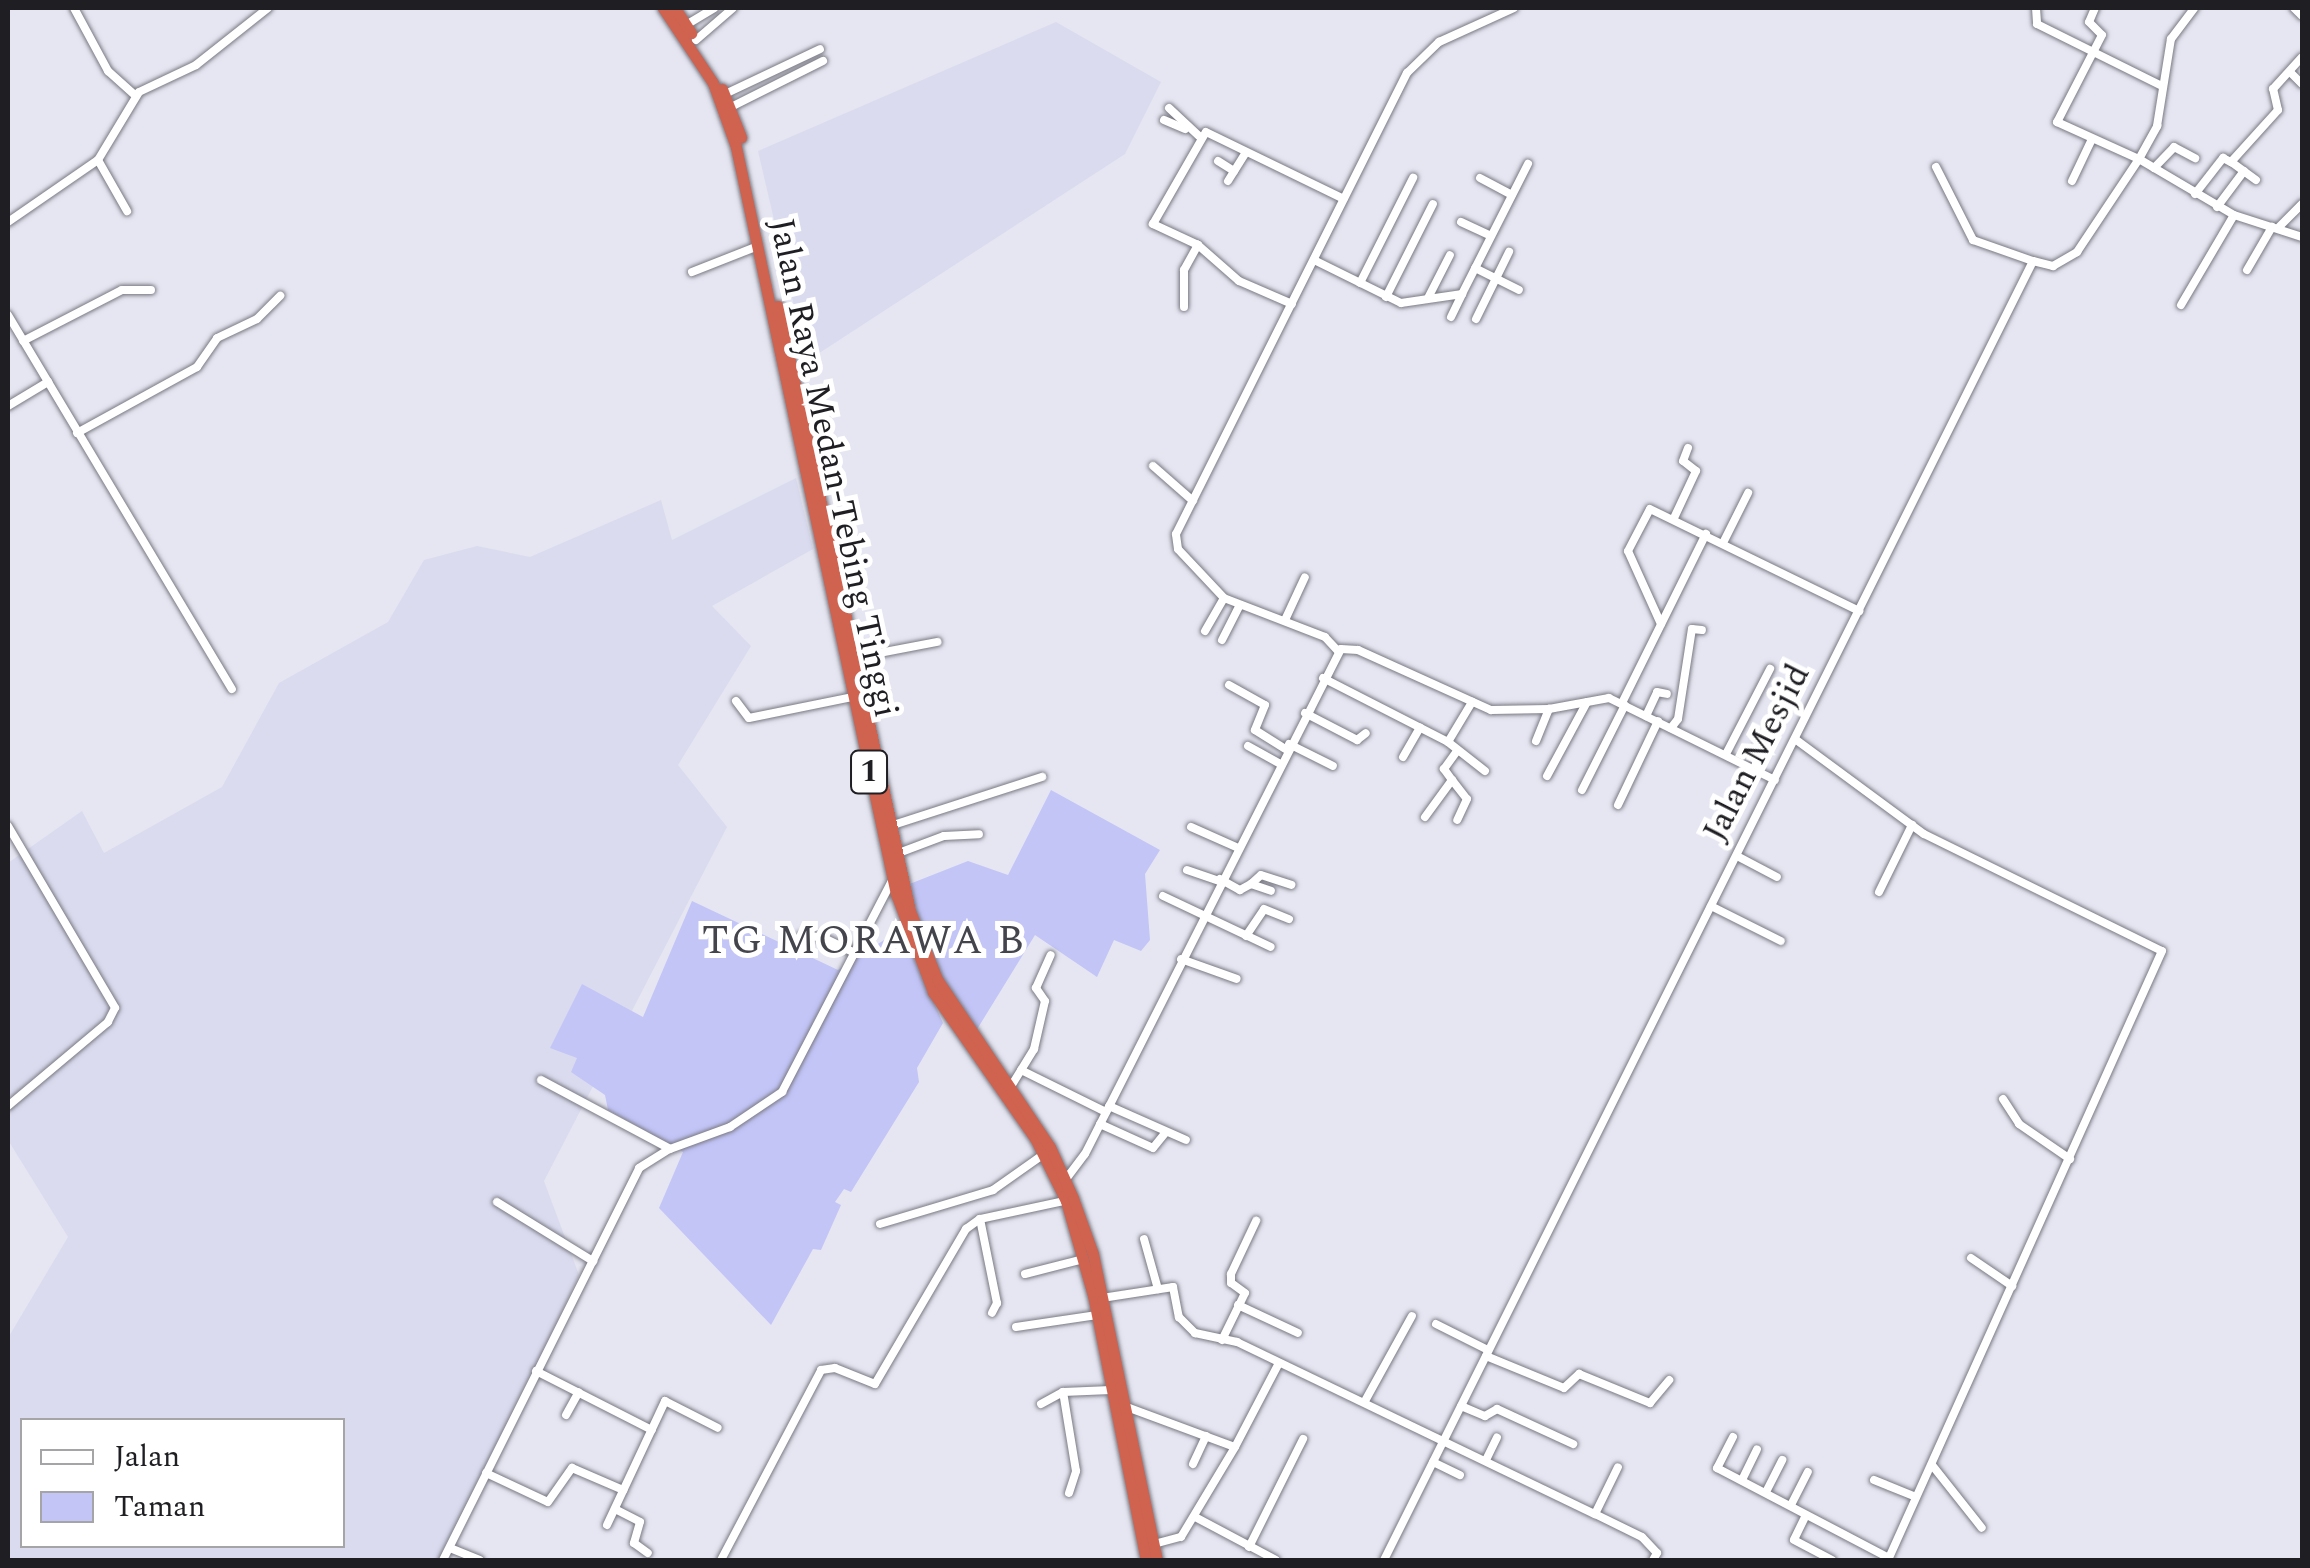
<!DOCTYPE html>
<html>
<head>
<meta charset="utf-8">
<style>
	body { margin:0 }
	#map { position:relative; width:2310px; height:1568px; overflow:hidden; background:#e5e6f1; font-family:Spectral,serif }
	div>[style] { position:absolute }
	[style*='--x'] { left:calc(var(--x)*1px); top:calc(var(--y)*1px); width:calc(var(--w)*1px); rotate:calc(var(--a)*1deg) }
	.built>* { inset:0; background:#dadbee }
	.green>* { inset:0; background:#c3c5f7 }
	.roads { filter:drop-shadow(0 0 2px #797983) drop-shadow(0 0 2px #797983) }
	.minor>* { height:8px; margin:-4px; padding:0 4px; transform-origin:4px; border-radius:4px; background:#fff }
	.highway>* { height:11px; margin:-5.5px; padding:0 5.5px; transform-origin:5.5px; border-radius:5.5px; background:#d06250 }
	span { translate:-50% -50%; white-space:nowrap; text-align:center; line-height:1.15; -webkit-text-stroke:10px #fff; paint-order:stroke }
	.shield-label span { padding:2px 8px; background:#fff; border:2px solid; border-radius:8px; -webkit-text-stroke-width:0 }
	.shield-label { font-size:32px; color:#1f1f23; font-weight:700 }
	.street-label { font-size:35px; color:#1f1f23 }
	.quarter-label { font-size:40px; color:#44444d; letter-spacing:2.5px }
	.frame { position:absolute; inset:0; border:10px solid #1f1f23; pointer-events:none }
	.legend { position:absolute; left:20px; top:1418px; width:325px; height:130px; box-sizing:border-box; background:#fff; border:2px solid #a5a5a7; margin:0; padding:12px 18px; list-style:none; font-size:30px; color:#1f1f23 }
	.legend li { display:flex; align-items:center; gap:20px; height:50px }
	.legend b { width:50px; border:2px solid #a5a5a7 }
</style>
</head>
<body>
<div id="map">
	<div class="built">
		<div style="clip-path:polygon(1056px 22px,1161px 82px,1125px 154px,807px 361px,758px 151px)"></div>
		<div style="clip-path:polygon(evenodd,796px 478px,813px 549px,712px 606px,751px 646px,678px 765px,727px 827px,544px 1181px,579px 1275px,446px 1560px,8px 1560px,8px 1338px,68px 1237px,8px 1140px,8px 863px,82px 811px,104px 853px,222px 787px,279px 683px,388px 622px,424px 560px,477px 546px,530px 557px,661px 500px,672px 540px,796px 478px,22px 1420px,342px 1420px,342px 1546px,22px 1546px,22px 1420px)"></div>
	</div>
	<div class="green">
		<div style="clip-path:polygon(1051px 790px,1160px 850px,1145px 874px,1150px 940px,1141px 951px,1114px 940px,1097px 977px,1035px 935px,976px 1031px,937px 971px,907px 885px,968px 861px,1008px 875px)"></div>
		<div style="clip-path:polygon(692px 901px,838px 970px,901px 929px,943px 1023px,917px 1068px,919px 1082px,851px 1192px,844px 1189px,835px 1202px,841px 1205px,821px 1250px,813px 1249px,771px 1325px,659px 1208px,683px 1152px,608px 1110px,605px 1095px,571px 1072px,577px 1058px,550px 1048px,582px 984px,643px 1017px)"></div>
	</div>
	<div class="roads">
		<div class="minor">
			<div style="--x:74;--y:8;--w:72;--a:61.6"></div>
			<div style="--x:108;--y:71;--w:36;--a:42"></div>
			<div style="--x:2036;--y:8;--w:16;--a:86"></div>
			<div style="--x:2037;--y:24;--w:140;--a:26.4"></div>
			<div style="--x:2095;--y:8;--w:15;--a:113"></div>
			<div style="--x:2089;--y:22;--w:18;--a:45"></div>
			<div style="--x:2102;--y:35;--w:98;--a:117.3"></div>
			<div style="--x:2057;--y:122;--w:90;--a:24.3"></div>
			<div style="--x:2139;--y:159;--w:110;--a:30.5"></div>
			<div style="--x:2234;--y:215;--w:71;--a:17.9"></div>
			<div style="--x:2294;--y:8;--w:11;--a:45"></div>
			<div style="--x:686;--y:25;--w:33;--a:-31"></div>
			<div style="--x:696;--y:40;--w:49;--a:-40.9"></div>
			<div style="--x:2290;--y:72;--w:17;--a:45"></div>
			<div style="--x:725;--y:94;--w:105;--a:-25.3"></div>
			<div style="--x:731;--y:107;--w:103;--a:-26.6"></div>
			<div style="--x:1169;--y:108;--w:41;--a:43"></div>
			<div style="--x:1164;--y:120;--w:23;--a:23"></div>
			<div style="--x:98;--y:160;--w:59;--a:60.4"></div>
			<div style="--x:1218;--y:161;--w:19;--a:32"></div>
			<div style="--x:1936;--y:167;--w:82;--a:63.1"></div>
			<div style="--x:1973;--y:240;--w:64;--a:19.3"></div>
			<div style="--x:2154;--y:168;--w:29;--a:-46"></div>
			<div style="--x:2174;--y:147;--w:24;--a:28"></div>
			<div style="--x:1480;--y:178;--w:36;--a:28"></div>
			<div style="--x:2256;--y:180;--w:31;--a:-144"></div>
			<div style="--x:2231;--y:162;--w:70;--a:-47.9"></div>
			<div style="--x:2278;--y:110;--w:22;--a:-103"></div>
			<div style="--x:2273;--y:89;--w:43;--a:-47.8"></div>
			<div style="--x:1228;--y:181;--w:32;--a:-58"></div>
			<div style="--x:2072;--y:181;--w:47;--a:-64.5"></div>
			<div style="--x:2195;--y:194;--w:46;--a:-52.1"></div>
			<div style="--x:2223;--y:158;--w:9;--a:27"></div>
			<div style="--x:2217;--y:207;--w:45;--a:-53.1"></div>
			<div style="--x:8;--y:222;--w:109;--a:-34.6"></div>
			<div style="--x:98;--y:160;--w:79;--a:-58.9"></div>
			<div style="--x:139;--y:92;--w:63;--a:-25.3"></div>
			<div style="--x:196;--y:65;--w:92;--a:-38.4"></div>
			<div style="--x:1461;--y:222;--w:33;--a:25"></div>
			<div style="--x:2279;--y:227;--w:33;--a:-45"></div>
			<div style="--x:1314;--y:260;--w:97;--a:26.3"></div>
			<div style="--x:1401;--y:303;--w:62;--a:-8.4"></div>
			<div style="--x:1462;--y:294;--w:146;--a:-63.1"></div>
			<div style="--x:1475;--y:268;--w:49;--a:26.6"></div>
			<div style="--x:2247;--y:270;--w:50;--a:-59.8"></div>
			<div style="--x:692;--y:272;--w:71;--a:-21.5"></div>
			<div style="--x:1360;--y:283;--w:118;--a:-63.2"></div>
			<div style="--x:1386;--y:297;--w:104;--a:-63.2"></div>
			<div style="--x:1428;--y:298;--w:48;--a:-62.9"></div>
			<div style="--x:1292;--y:304;--w:58;--a:-156.5"></div>
			<div style="--x:1239;--y:281;--w:55;--a:-138.7"></div>
			<div style="--x:1198;--y:245;--w:50;--a:-155"></div>
			<div style="--x:1153;--y:224;--w:106;--a:-60.1"></div>
			<div style="--x:1206;--y:132;--w:153;--a:25.9"></div>
			<div style="--x:2181;--y:305;--w:104;--a:-59.5"></div>
			<div style="--x:1184;--y:307;--w:37;--a:-90"></div>
			<div style="--x:1184;--y:270;--w:29;--a:-61"></div>
			<div style="--x:8;--y:315;--w:436;--a:59.1"></div>
			<div style="--x:1451;--y:317;--w:25;--a:-64"></div>
			<div style="--x:1476;--y:319;--w:75;--a:-63.8"></div>
			<div style="--x:23;--y:341;--w:111;--a:-27.3"></div>
			<div style="--x:122;--y:290;--w:29;--a:0"></div>
			<div style="--x:8;--y:406;--w:47;--a:-31"></div>
			<div style="--x:77;--y:433;--w:137;--a:-28.8"></div>
			<div style="--x:197;--y:367;--w:35;--a:-55"></div>
			<div style="--x:217;--y:338;--w:44;--a:-25.4"></div>
			<div style="--x:257;--y:319;--w:33;--a:-45"></div>
			<div style="--x:1153;--y:466;--w:53;--a:41.2"></div>
			<div style="--x:1674;--y:518;--w:52;--a:-64.9"></div>
			<div style="--x:1696;--y:471;--w:16;--a:-142"></div>
			<div style="--x:1683;--y:461;--w:14;--a:-69"></div>
			<div style="--x:1724;--y:541;--w:54;--a:-63.4"></div>
			<div style="--x:1285;--y:620;--w:47;--a:-65.1"></div>
			<div style="--x:1661;--y:624;--w:80;--a:-114.3"></div>
			<div style="--x:1628;--y:551;--w:47;--a:-62.4"></div>
			<div style="--x:1650;--y:509;--w:233;--a:26"></div>
			<div style="--x:1205;--y:631;--w:38;--a:-60"></div>
			<div style="--x:1222;--y:640;--w:38;--a:-63"></div>
			<div style="--x:1338;--y:651;--w:19;--a:-133"></div>
			<div style="--x:1325;--y:637;--w:108;--a:-158.9"></div>
			<div style="--x:1224;--y:598;--w:67;--a:-133.2"></div>
			<div style="--x:1178;--y:549;--w:15;--a:-98"></div>
			<div style="--x:1176;--y:534;--w:516;--a:-63.39"></div>
			<div style="--x:1407;--y:73;--w:45;--a:-44.1"></div>
			<div style="--x:1439;--y:42;--w:82;--a:-24.4"></div>
			<div style="--x:853;--y:658;--w:86;--a:-10.8"></div>
			<div style="--x:1323;--y:678;--w:140;--a:27.1"></div>
			<div style="--x:1448;--y:742;--w:47;--a:38.1"></div>
			<div style="--x:1229;--y:685;--w:41;--a:29.1"></div>
			<div style="--x:1265;--y:705;--w:27;--a:112"></div>
			<div style="--x:1255;--y:730;--w:36;--a:32"></div>
			<div style="--x:736;--y:701;--w:21;--a:53"></div>
			<div style="--x:749;--y:718;--w:105;--a:-11.5"></div>
			<div style="--x:1622;--y:703;--w:189;--a:-63.6"></div>
			<div style="--x:1305;--y:713;--w:59;--a:27.4"></div>
			<div style="--x:1357;--y:740;--w:11;--a:-38"></div>
			<div style="--x:1646;--y:716;--w:26;--a:-65"></div>
			<div style="--x:1657;--y:692;--w:10;--a:11"></div>
			<div style="--x:1671;--y:728;--w:11;--a:-52"></div>
			<div style="--x:1678;--y:719;--w:91;--a:-81.2"></div>
			<div style="--x:1692;--y:629;--w:10;--a:6"></div>
			<div style="--x:1795;--y:739;--w:160;--a:36.4"></div>
			<div style="--x:1924;--y:834;--w:265;--a:26.2"></div>
			<div style="--x:2162;--y:951;--w:668;--a:114.22"></div>
			<div style="--x:1536;--y:741;--w:35;--a:-68"></div>
			<div style="--x:1448;--y:742;--w:47;--a:-59"></div>
			<div style="--x:1289;--y:744;--w:49;--a:26.6"></div>
			<div style="--x:1248;--y:746;--w:35;--a:29"></div>
			<div style="--x:1726;--y:754;--w:96;--a:-62.6"></div>
			<div style="--x:1403;--y:757;--w:34;--a:-60"></div>
			<div style="--x:1755;--y:769;--w:25;--a:-81"></div>
			<div style="--x:1547;--y:776;--w:84;--a:-61.6"></div>
			<div style="--x:1452;--y:780;--w:24;--a:52"></div>
			<div style="--x:1467;--y:799;--w:23;--a:115"></div>
			<div style="--x:1582;--y:790;--w:95;--a:-63.2"></div>
			<div style="--x:1618;--y:805;--w:93;--a:-64.5"></div>
			<div style="--x:1425;--y:817;--w:46;--a:-53.9"></div>
			<div style="--x:1452;--y:780;--w:14;--a:-126"></div>
			<div style="--x:1444;--y:769;--w:22;--a:-54"></div>
			<div style="--x:8;--y:826;--w:211;--a:59.5"></div>
			<div style="--x:115;--y:1008;--w:16;--a:117"></div>
			<div style="--x:108;--y:1022;--w:131;--a:140"></div>
			<div style="--x:890;--y:826;--w:160;--a:-17.9"></div>
			<div style="--x:1191;--y:827;--w:49;--a:24"></div>
			<div style="--x:896;--y:854;--w:51;--a:-20.6"></div>
			<div style="--x:944;--y:836;--w:35;--a:-3"></div>
			<div style="--x:1737;--y:856;--w:45;--a:27.7"></div>
			<div style="--x:1187;--y:870;--w:34;--a:19"></div>
			<div style="--x:1220;--y:879;--w:23;--a:29"></div>
			<div style="--x:1240;--y:890;--w:13;--a:-29"></div>
			<div style="--x:1251;--y:884;--w:21;--a:19"></div>
			<div style="--x:1251;--y:884;--w:13;--a:-42"></div>
			<div style="--x:1261;--y:875;--w:32;--a:18"></div>
			<div style="--x:1879;--y:892;--w:75;--a:-63.8"></div>
			<div style="--x:1163;--y:896;--w:119;--a:25.3"></div>
			<div style="--x:1711;--y:906;--w:78;--a:26.6"></div>
			<div style="--x:801;--y:936;--w:21;--a:3"></div>
			<div style="--x:822;--y:937;--w:34;--a:26"></div>
			<div style="--x:1246;--y:936;--w:32;--a:-56"></div>
			<div style="--x:1264;--y:909;--w:27;--a:22"></div>
			<div style="--x:1181;--y:959;--w:59;--a:19.7"></div>
			<div style="--x:1021;--y:1070;--w:95;--a:26.3"></div>
			<div style="--x:541;--y:1080;--w:146;--a:28.1"></div>
			<div style="--x:1010;--y:1088;--w:46;--a:-58.4"></div>
			<div style="--x:1034;--y:1049;--w:49;--a:-77.1"></div>
			<div style="--x:1045;--y:1001;--w:16;--a:-125"></div>
			<div style="--x:1036;--y:988;--w:36;--a:-66"></div>
			<div style="--x:2003;--y:1099;--w:30;--a:57"></div>
			<div style="--x:2019;--y:1124;--w:62;--a:34.5"></div>
			<div style="--x:1109;--y:1106;--w:84;--a:23.8"></div>
			<div style="--x:1100;--y:1124;--w:58;--a:24.4"></div>
			<div style="--x:1153;--y:1148;--w:19;--a:-51"></div>
			<div style="--x:1066;--y:1179;--w:31;--a:-53"></div>
			<div style="--x:1085;--y:1154;--w:566;--a:-63.12"></div>
			<div style="--x:1341;--y:649;--w:17;--a:3"></div>
			<div style="--x:1358;--y:650;--w:146;--a:24.3"></div>
			<div style="--x:1491;--y:710;--w:58;--a:-1"></div>
			<div style="--x:1549;--y:709;--w:61;--a:-10.4"></div>
			<div style="--x:1609;--y:698;--w:185;--a:26.3"></div>
			<div style="--x:497;--y:1202;--w:113;--a:31.6"></div>
			<div style="--x:980;--y:1219;--w:86;--a:78.6"></div>
			<div style="--x:997;--y:1303;--w:11;--a:117"></div>
			<div style="--x:880;--y:1224;--w:118;--a:-16.7"></div>
			<div style="--x:993;--y:1190;--w:62;--a:-35.2"></div>
			<div style="--x:1144;--y:1239;--w:52;--a:74.4"></div>
			<div style="--x:1971;--y:1258;--w:50;--a:34.3"></div>
			<div style="--x:1025;--y:1274;--w:61;--a:-14.3"></div>
			<div style="--x:1102;--y:1298;--w:72;--a:-8.8"></div>
			<div style="--x:1173;--y:1287;--w:31;--a:79"></div>
			<div style="--x:1179;--y:1317;--w:23;--a:45"></div>
			<div style="--x:1195;--y:1333;--w:43;--a:12.1"></div>
			<div style="--x:1237;--y:1342;--w:397;--a:25.7"></div>
			<div style="--x:1595;--y:1514;--w:52;--a:26.1"></div>
			<div style="--x:1642;--y:1537;--w:22;--a:47"></div>
			<div style="--x:1657;--y:1553;--w:8;--a:120"></div>
			<div style="--x:1238;--y:1305;--w:66;--a:25"></div>
			<div style="--x:1436;--y:1324;--w:58;--a:26.6"></div>
			<div style="--x:1016;--y:1327;--w:82;--a:-8.4"></div>
			<div style="--x:1222;--y:1340;--w:52;--a:-63.9"></div>
			<div style="--x:1245;--y:1293;--w:17;--a:-144"></div>
			<div style="--x:1231;--y:1283;--w:9;--a:-90"></div>
			<div style="--x:1231;--y:1274;--w:59;--a:-64.7"></div>
			<div style="--x:1486;--y:1356;--w:84;--a:22.3"></div>
			<div style="--x:1564;--y:1388;--w:21;--a:-43"></div>
			<div style="--x:1579;--y:1374;--w:77;--a:22.2"></div>
			<div style="--x:1650;--y:1403;--w:30;--a:-50"></div>
			<div style="--x:536;--y:1371;--w:130;--a:27"></div>
			<div style="--x:1365;--y:1401;--w:97;--a:-61.1"></div>
			<div style="--x:1041;--y:1404;--w:25;--a:-29"></div>
			<div style="--x:1124;--y:1406;--w:118;--a:20.3"></div>
			<div style="--x:1235;--y:1447;--w:95;--a:-62.4"></div>
			<div style="--x:1461;--y:1406;--w:26;--a:23"></div>
			<div style="--x:1485;--y:1416;--w:14;--a:-30"></div>
			<div style="--x:1497;--y:1409;--w:84;--a:24.7"></div>
			<div style="--x:566;--y:1415;--w:26;--a:-61"></div>
			<div style="--x:1733;--y:1437;--w:35;--a:117"></div>
			<div style="--x:1717;--y:1468;--w:194;--a:27.6"></div>
			<div style="--x:1486;--y:1460;--w:25;--a:-64"></div>
			<div style="--x:1433;--y:1462;--w:30;--a:26"></div>
			<div style="--x:1193;--y:1464;--w:31;--a:-65"></div>
			<div style="--x:1932;--y:1465;--w:80;--a:51.6"></div>
			<div style="--x:486;--y:1473;--w:68;--a:25.1"></div>
			<div style="--x:548;--y:1502;--w:42;--a:-54.8"></div>
			<div style="--x:572;--y:1468;--w:56;--a:23.3"></div>
			<div style="--x:1742;--y:1480;--w:34;--a:-64"></div>
			<div style="--x:1874;--y:1480;--w:45;--a:22"></div>
			<div style="--x:1766;--y:1492;--w:36;--a:-63"></div>
			<div style="--x:1069;--y:1493;--w:23;--a:-72"></div>
			<div style="--x:1076;--y:1471;--w:80;--a:-99.3"></div>
			<div style="--x:1063;--y:1392;--w:48;--a:-2.4"></div>
			<div style="--x:1791;--y:1505;--w:37;--a:-63"></div>
			<div style="--x:615;--y:1509;--w:28;--a:27"></div>
			<div style="--x:640;--y:1522;--w:22;--a:106"></div>
			<div style="--x:634;--y:1543;--w:17;--a:36"></div>
			<div style="--x:1595;--y:1514;--w:52;--a:-63.9"></div>
			<div style="--x:1805;--y:1517;--w:25;--a:116"></div>
			<div style="--x:1794;--y:1540;--w:43;--a:27.8"></div>
			<div style="--x:1197;--y:1518;--w:89;--a:28"></div>
			<div style="--x:607;--y:1525;--w:137;--a:-64.9"></div>
			<div style="--x:665;--y:1401;--w:59;--a:27"></div>
			<div style="--x:1154;--y:1544;--w:28;--a:-15"></div>
			<div style="--x:1181;--y:1537;--w:105;--a:-59"></div>
			<div style="--x:1249;--y:1547;--w:121;--a:-63.4"></div>
			<div style="--x:450;--y:1548;--w:32;--a:22"></div>
			<div style="--x:443;--y:1560;--w:438;--a:-63.4"></div>
			<div style="--x:639;--y:1168;--w:36;--a:-32"></div>
			<div style="--x:670;--y:1149;--w:64;--a:-20.1"></div>
			<div style="--x:730;--y:1127;--w:63;--a:-33.9"></div>
			<div style="--x:782;--y:1092;--w:238;--a:-62.5"></div>
			<div style="--x:721;--y:1560;--w:215;--a:-62.2"></div>
			<div style="--x:821;--y:1370;--w:14;--a:-8"></div>
			<div style="--x:835;--y:1368;--w:43;--a:21.8"></div>
			<div style="--x:875;--y:1384;--w:180;--a:-59.6"></div>
			<div style="--x:966;--y:1229;--w:17;--a:-36"></div>
			<div style="--x:980;--y:1219;--w:91;--a:-12.1"></div>
			<div style="--x:1384;--y:1560;--w:1452;--a:-63.45"></div>
			<div style="--x:2033;--y:261;--w:21;--a:14"></div>
			<div style="--x:2053;--y:266;--w:28;--a:-30"></div>
			<div style="--x:2077;--y:252;--w:112;--a:-56.3"></div>
			<div style="--x:2139;--y:159;--w:38;--a:-61"></div>
			<div style="--x:2157;--y:126;--w:88;--a:-80.9"></div>
			<div style="--x:2171;--y:39;--w:39;--a:-53"></div>
		</div>
		<div class="highway">
			<div style="--x:663;--y:8;--w:90;--a:56.3"></div>
			<div style="--x:713;--y:83;--w:68;--a:70.2"></div>
			<div style="--x:736;--y:147;--w:764;--a:77.91"></div>
			<div style="--x:896;--y:894;--w:105;--a:69.3"></div>
			<div style="--x:933;--y:992;--w:178;--a:55.1"></div>
			<div style="--x:1035;--y:1138;--w:70;--a:63.8"></div>
			<div style="--x:1066;--y:1201;--w:98;--a:74"></div>
			<div style="--x:1093;--y:1295;--w:270;--a:78.7"></div>
			<div style="--x:675;--y:8;--w:30;--a:57"></div>
			<div style="--x:722;--y:89;--w:52;--a:68.4"></div>
			<div style="--x:778;--y:306;--w:619;--a:77.69"></div>
			<div style="--x:910;--y:911;--w:73;--a:68.3"></div>
			<div style="--x:937;--y:979;--w:202;--a:56.1"></div>
			<div style="--x:1050;--y:1147;--w:56;--a:65.7"></div>
			<div style="--x:1073;--y:1198;--w:59;--a:70.3"></div>
			<div style="--x:1093;--y:1254;--w:313;--a:78.2"></div>
		</div>
	</div>
	<div class="shield-label">
		<span style="left:869px;top:772px">1</span>
	</div>
	<div class="street-label">
		<span style="left:833px;top:468px;rotate:78deg">Jalan Raya Medan-Tebing Tinggi</span>
		<span style="left:1757px;top:753px;rotate:-63deg">Jalan Mesjid</span>
	</div>
	<div class="quarter-label">
		<span style="left:864px;top:942px">TG MORAWA B</span>
	</div>
	<div class="frame"></div>
	<ul class="legend">
	<li><b style="height:12px;background:#fff"></b>Jalan</li>
	<li><b style="height:28px;background:#c3c5f7"></b>Taman</li>
	</ul>
</div>
</body>
</html>
